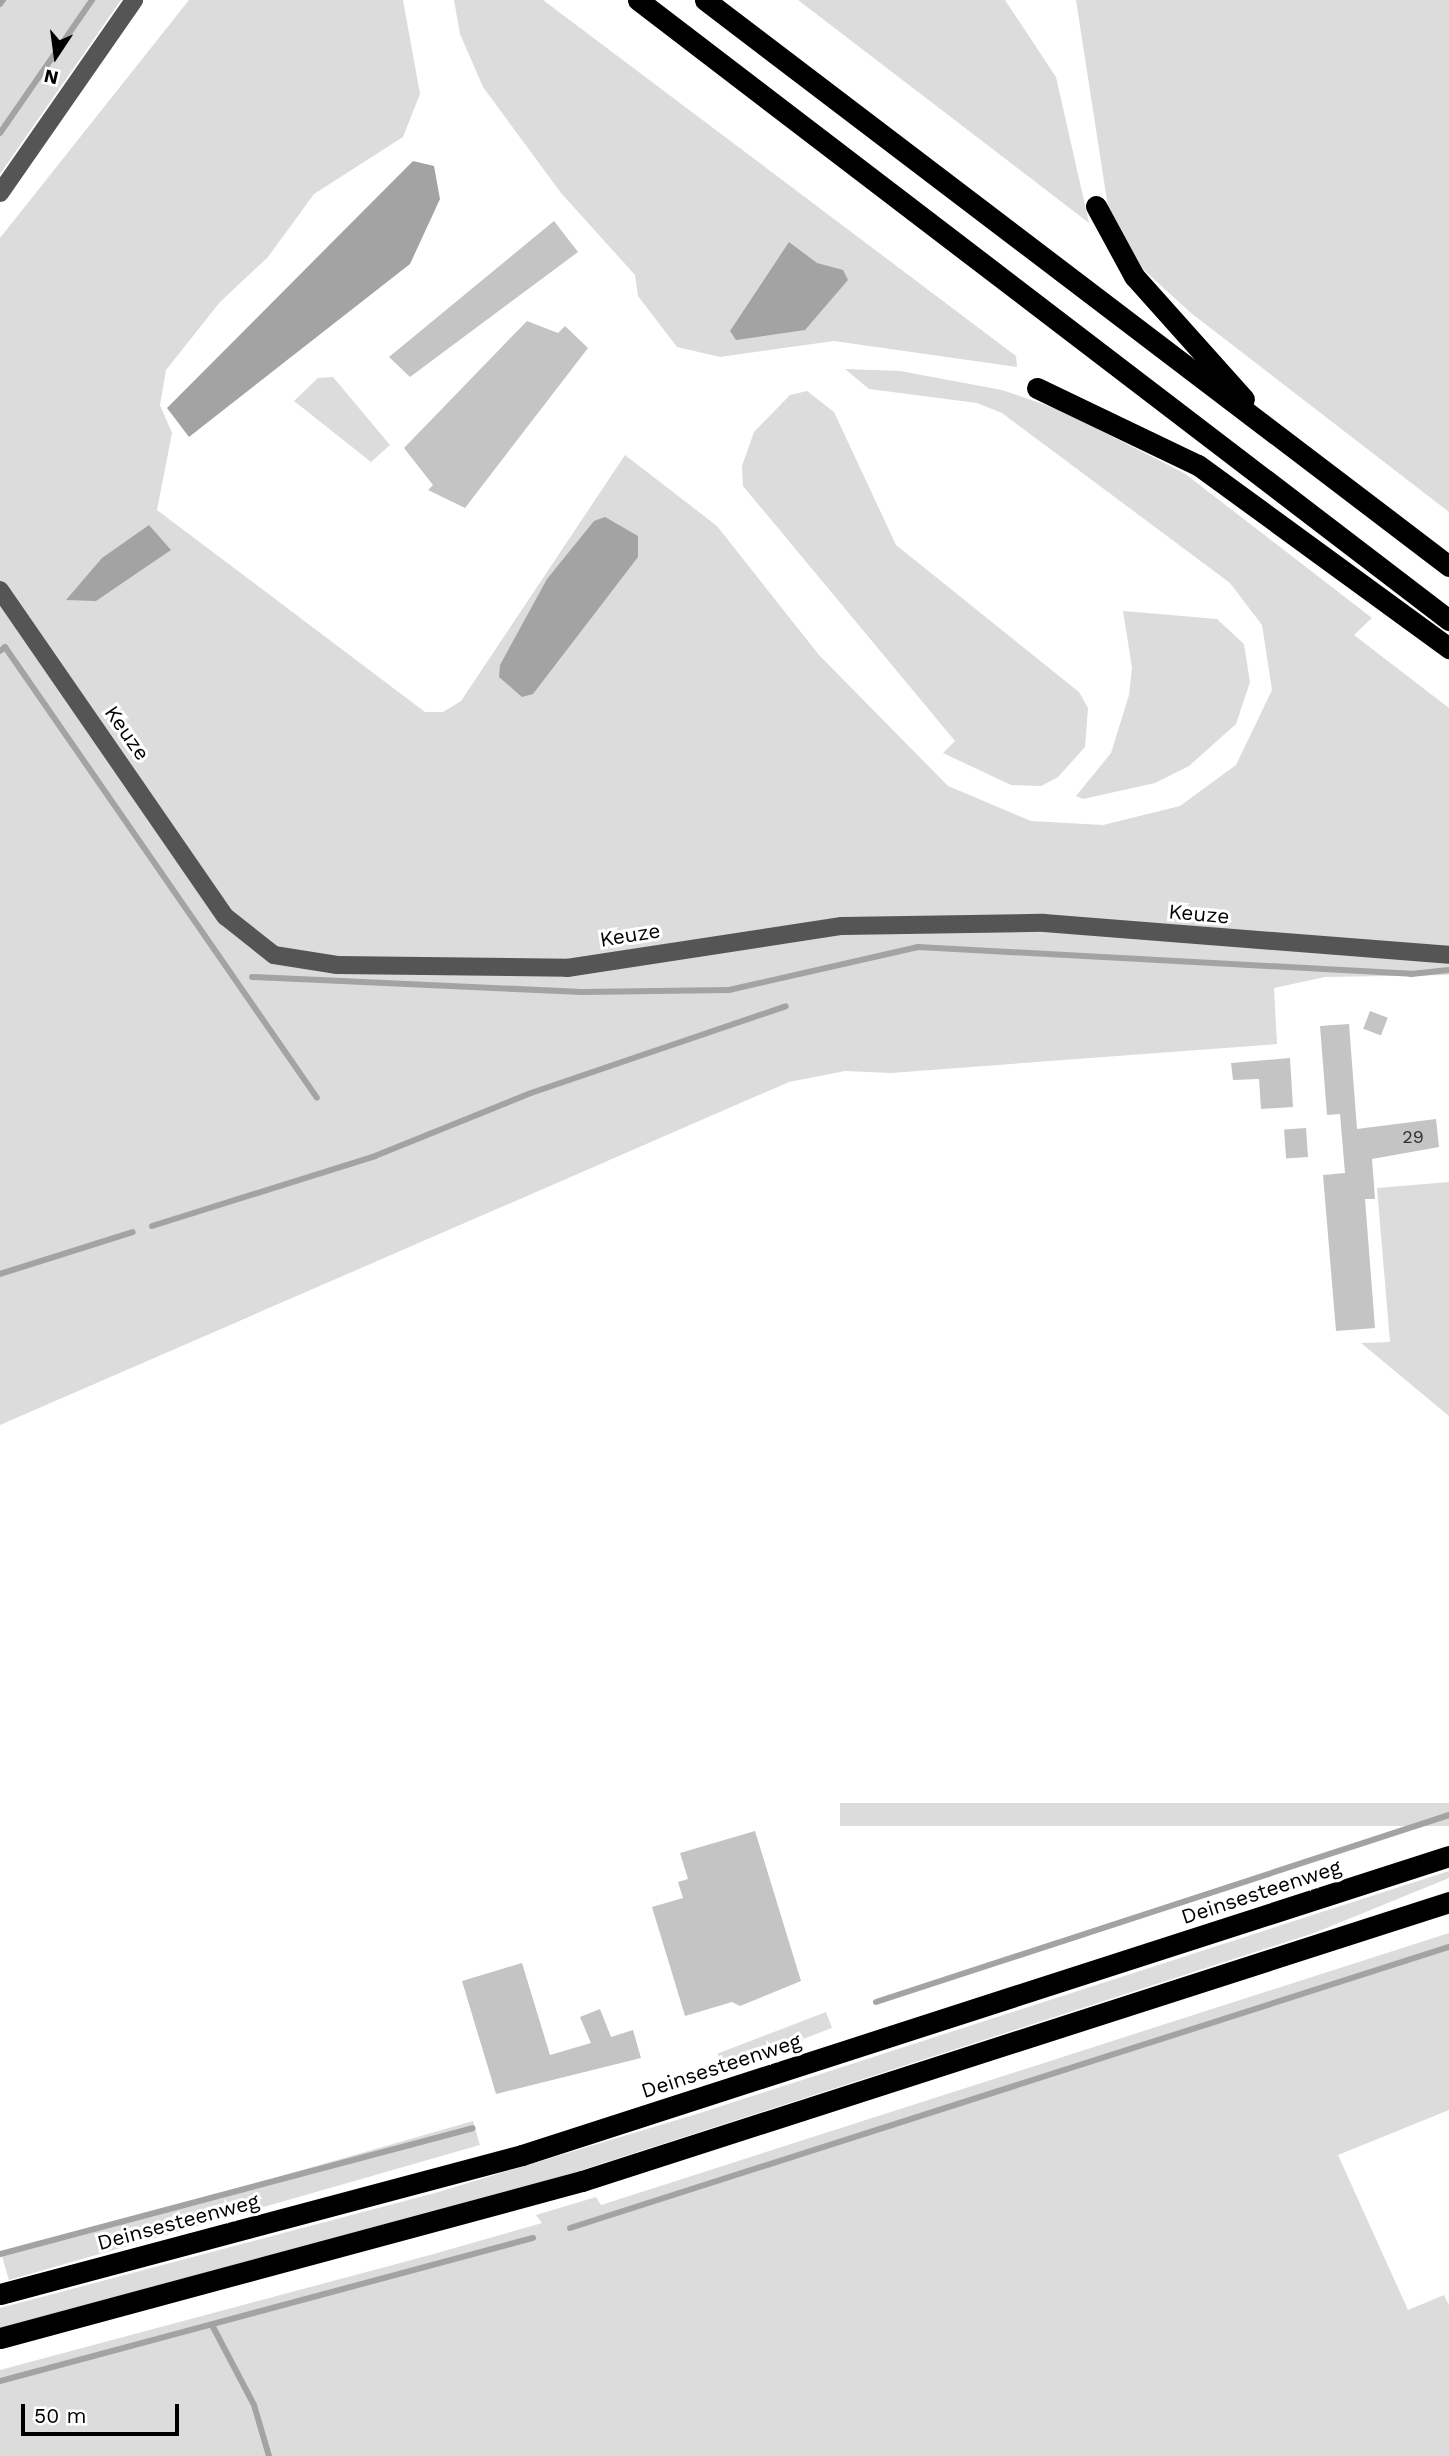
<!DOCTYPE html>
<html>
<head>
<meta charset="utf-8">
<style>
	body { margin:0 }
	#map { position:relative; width:1449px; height:2456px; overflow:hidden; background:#fff; font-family:"Work Sans",sans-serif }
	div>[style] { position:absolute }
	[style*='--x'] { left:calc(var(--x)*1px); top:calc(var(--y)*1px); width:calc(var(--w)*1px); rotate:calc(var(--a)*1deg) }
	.green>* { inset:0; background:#dcdcdc; transform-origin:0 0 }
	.water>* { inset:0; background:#a3a3a3 }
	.stream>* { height:6px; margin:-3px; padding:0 3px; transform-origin:3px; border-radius:3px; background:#a3a3a3 }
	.building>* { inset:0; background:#c4c4c4; transform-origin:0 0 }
	.minor>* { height:18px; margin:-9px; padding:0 9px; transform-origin:9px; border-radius:9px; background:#555 }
	.highway>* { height:21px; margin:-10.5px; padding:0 10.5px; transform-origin:10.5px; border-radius:10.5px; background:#000 }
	span { translate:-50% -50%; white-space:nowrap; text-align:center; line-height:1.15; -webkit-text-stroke:6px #fff; paint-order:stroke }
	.number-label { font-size:18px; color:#313131 }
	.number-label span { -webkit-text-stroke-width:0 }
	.street-label { font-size:21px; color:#000 }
	.north { position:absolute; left:21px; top:21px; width:70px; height:70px; -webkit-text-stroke:5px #fff; paint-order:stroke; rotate:193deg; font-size:19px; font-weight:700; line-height:28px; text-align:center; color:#000 }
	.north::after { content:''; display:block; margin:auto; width:24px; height:32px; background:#000; clip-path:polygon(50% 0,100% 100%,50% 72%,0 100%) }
	.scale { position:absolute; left:21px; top:2404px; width:158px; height:32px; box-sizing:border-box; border:4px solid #000; border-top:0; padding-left:9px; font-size:21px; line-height:24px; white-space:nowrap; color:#000; -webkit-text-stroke:5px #fff; paint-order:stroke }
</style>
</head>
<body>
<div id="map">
	<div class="green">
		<div style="clip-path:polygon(0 0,121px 0,0 174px)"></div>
		<div style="clip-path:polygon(189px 0,403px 0,420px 94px,403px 137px,314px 194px,268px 257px,220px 302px,166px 370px,160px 405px,172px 433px,157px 510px,425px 712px,443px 712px,461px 701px,625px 455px,717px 526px,819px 655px,948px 786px,1031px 821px,1103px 825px,1180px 806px,1236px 765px,1272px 690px,1262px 625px,1230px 583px,1002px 413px,977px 403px,869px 389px,845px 369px,900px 371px,1002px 390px,1060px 410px,1184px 473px,1372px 618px,1354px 635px,1449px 708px,1449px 975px,1325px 977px,1274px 988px,1277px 1044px,891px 1073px,845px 1071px,789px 1082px,0 1425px,0 238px)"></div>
		<div style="clip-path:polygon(454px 0,543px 0,1016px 356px,1017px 367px,834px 341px,720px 357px,677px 347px,638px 296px,635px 275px,561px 193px,483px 87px,460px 34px)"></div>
		<div style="clip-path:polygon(798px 0,1005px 0,1056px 77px,1089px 223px)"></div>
		<div style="clip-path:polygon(1076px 0,1449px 0,1449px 512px,1191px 313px,1133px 260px,1108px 207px)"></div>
		<div style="clip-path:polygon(333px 377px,390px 445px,371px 462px,294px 401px,318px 378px)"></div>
		<div style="clip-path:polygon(807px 391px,834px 412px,896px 545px,1079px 692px,1088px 708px,1085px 747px,1058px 777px,1041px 786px,1011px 785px,943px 753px,955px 741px,743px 486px,742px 466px,754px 432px,790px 395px)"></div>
		<div style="clip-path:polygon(1123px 611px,1217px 619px,1244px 644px,1250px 682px,1236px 724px,1189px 766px,1155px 783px,1083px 799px,1076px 796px,1111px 753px,1129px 695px,1132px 668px)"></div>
		<div style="clip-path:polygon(1449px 1182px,1449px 1416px,1361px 1343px,1390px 1342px,1377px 1188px)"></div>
		<div style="left:1449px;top:1803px;width:23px;height:609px;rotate:90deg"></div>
		<div style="clip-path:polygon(1449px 1871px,1449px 1878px,1314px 1933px,554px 2179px,0 2328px,0 2308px,435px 2193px,700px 2113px)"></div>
		<div style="clip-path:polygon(1449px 1933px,1449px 2110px,1338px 2155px,1408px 2310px,1444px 2295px,1449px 2305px,1449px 2456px,0 2456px,0 2370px,430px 2255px,542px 2223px,536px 2215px,596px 2197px,601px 2205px)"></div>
		<div style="left:826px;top:2012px;width:17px;height:116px;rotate:69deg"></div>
		<div style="left:473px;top:2121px;width:25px;height:490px;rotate:74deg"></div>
	</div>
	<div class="water">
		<div style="clip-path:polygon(413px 161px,434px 166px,440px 199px,410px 264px,189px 437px,167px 408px)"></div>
		<div style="clip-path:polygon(789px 242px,817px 263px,843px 270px,848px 280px,805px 330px,736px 340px,730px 331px)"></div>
		<div style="clip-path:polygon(605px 517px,638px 536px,638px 557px,533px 694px,522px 697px,499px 677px,500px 665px,547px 579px,594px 521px)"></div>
		<div style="clip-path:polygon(149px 525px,171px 550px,96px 601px,66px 600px,102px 558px)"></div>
	</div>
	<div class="stream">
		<div style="--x:0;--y:4;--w:5;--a:-53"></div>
		<div style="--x:0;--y:133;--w:162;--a:-55.3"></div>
		<div style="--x:0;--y:651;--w:6;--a:-39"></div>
		<div style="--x:5;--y:647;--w:548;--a:55.32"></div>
		<div style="--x:252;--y:977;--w:330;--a:2.6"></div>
		<div style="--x:582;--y:992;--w:147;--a:-0.8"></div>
		<div style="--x:729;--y:990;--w:194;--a:-12.8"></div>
		<div style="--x:918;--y:947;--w:494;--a:3.1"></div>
		<div style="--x:1411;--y:974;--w:38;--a:-6"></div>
		<div style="--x:152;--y:1226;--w:234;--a:-17.4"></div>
		<div style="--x:375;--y:1156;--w:168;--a:-22"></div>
		<div style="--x:531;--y:1093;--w:269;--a:-18.8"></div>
		<div style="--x:0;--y:1274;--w:139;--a:-17.5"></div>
		<div style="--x:876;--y:2002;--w:603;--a:-18.07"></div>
		<div style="--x:570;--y:2228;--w:923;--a:-17.73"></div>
		<div style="--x:0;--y:2254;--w:489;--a:-14.9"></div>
		<div style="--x:212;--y:2325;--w:90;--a:62.3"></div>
		<div style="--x:254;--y:2405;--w:53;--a:73.6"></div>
		<div style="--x:0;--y:2381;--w:552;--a:-15.02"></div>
	</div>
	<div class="building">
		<div style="clip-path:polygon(554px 221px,578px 252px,410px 377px,389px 357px)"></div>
		<div style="clip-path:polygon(527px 321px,558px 333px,565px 326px,588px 348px,465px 508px,428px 490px,433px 485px,404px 448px)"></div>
		<div style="left:1370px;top:1011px;width:19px;height:19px;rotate:21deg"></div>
		<div style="clip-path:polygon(1349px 1024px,1357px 1129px,1436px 1119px,1439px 1147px,1372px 1159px,1375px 1199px,1365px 1199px,1375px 1328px,1336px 1331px,1323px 1175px,1345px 1173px,1340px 1114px,1327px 1115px,1320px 1026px)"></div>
		<div style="clip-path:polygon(1290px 1058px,1293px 1107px,1261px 1109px,1259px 1079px,1233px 1080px,1231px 1063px)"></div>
		<div style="left:1306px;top:1128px;width:29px;height:22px;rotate:86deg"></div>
		<div style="clip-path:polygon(755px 1831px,801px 1981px,740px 2006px,732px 2002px,685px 2016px,652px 1907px,683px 1898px,678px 1882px,688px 1879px,680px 1853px)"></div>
		<div style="clip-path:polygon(522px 1963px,550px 2055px,591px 2043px,580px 2017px,600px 2009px,611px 2037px,633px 2030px,641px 2058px,496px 2094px,462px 1981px)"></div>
	</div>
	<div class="minor">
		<div style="--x:0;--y:193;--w:235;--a:-55.2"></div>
		<div style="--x:0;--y:590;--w:397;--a:55.4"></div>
		<div style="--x:226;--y:917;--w:61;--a:38.4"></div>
		<div style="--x:274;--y:955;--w:64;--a:9"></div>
		<div style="--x:337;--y:965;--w:230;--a:0.7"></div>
		<div style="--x:567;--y:968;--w:278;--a:-8.7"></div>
		<div style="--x:842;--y:926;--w:202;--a:-0.9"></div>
		<div style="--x:1044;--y:923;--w:406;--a:4.5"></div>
	</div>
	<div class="highway">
		<div style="--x:638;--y:0;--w:1021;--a:37.4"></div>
		<div style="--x:705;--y:0;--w:935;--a:37.26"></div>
		<div style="--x:1096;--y:206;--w:80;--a:61.5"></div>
		<div style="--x:1134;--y:276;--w:165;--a:48.2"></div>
		<div style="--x:1037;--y:388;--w:178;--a:25.6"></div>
		<div style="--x:1198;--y:465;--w:311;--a:36.1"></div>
		<div style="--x:0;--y:2294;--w:540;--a:-14.91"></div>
		<div style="--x:522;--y:2155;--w:974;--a:-17.88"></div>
		<div style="--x:0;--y:2338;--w:603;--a:-15.1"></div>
		<div style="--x:582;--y:2181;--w:911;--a:-17.84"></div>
	</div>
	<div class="number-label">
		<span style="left:1413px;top:1137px">29</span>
	</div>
	<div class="street-label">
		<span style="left:127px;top:733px;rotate:55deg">Keuze</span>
		<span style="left:1199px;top:914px;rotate:5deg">Keuze</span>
		<span style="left:630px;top:935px;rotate:-9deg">Keuze</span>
		<span style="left:1261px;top:1892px;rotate:-18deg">Deinsesteenweg</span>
		<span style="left:721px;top:2066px;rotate:-18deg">Deinsesteenweg</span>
		<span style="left:178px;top:2222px;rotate:-15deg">Deinsesteenweg</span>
	</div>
	<div class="north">N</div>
	<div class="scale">50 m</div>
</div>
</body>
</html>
